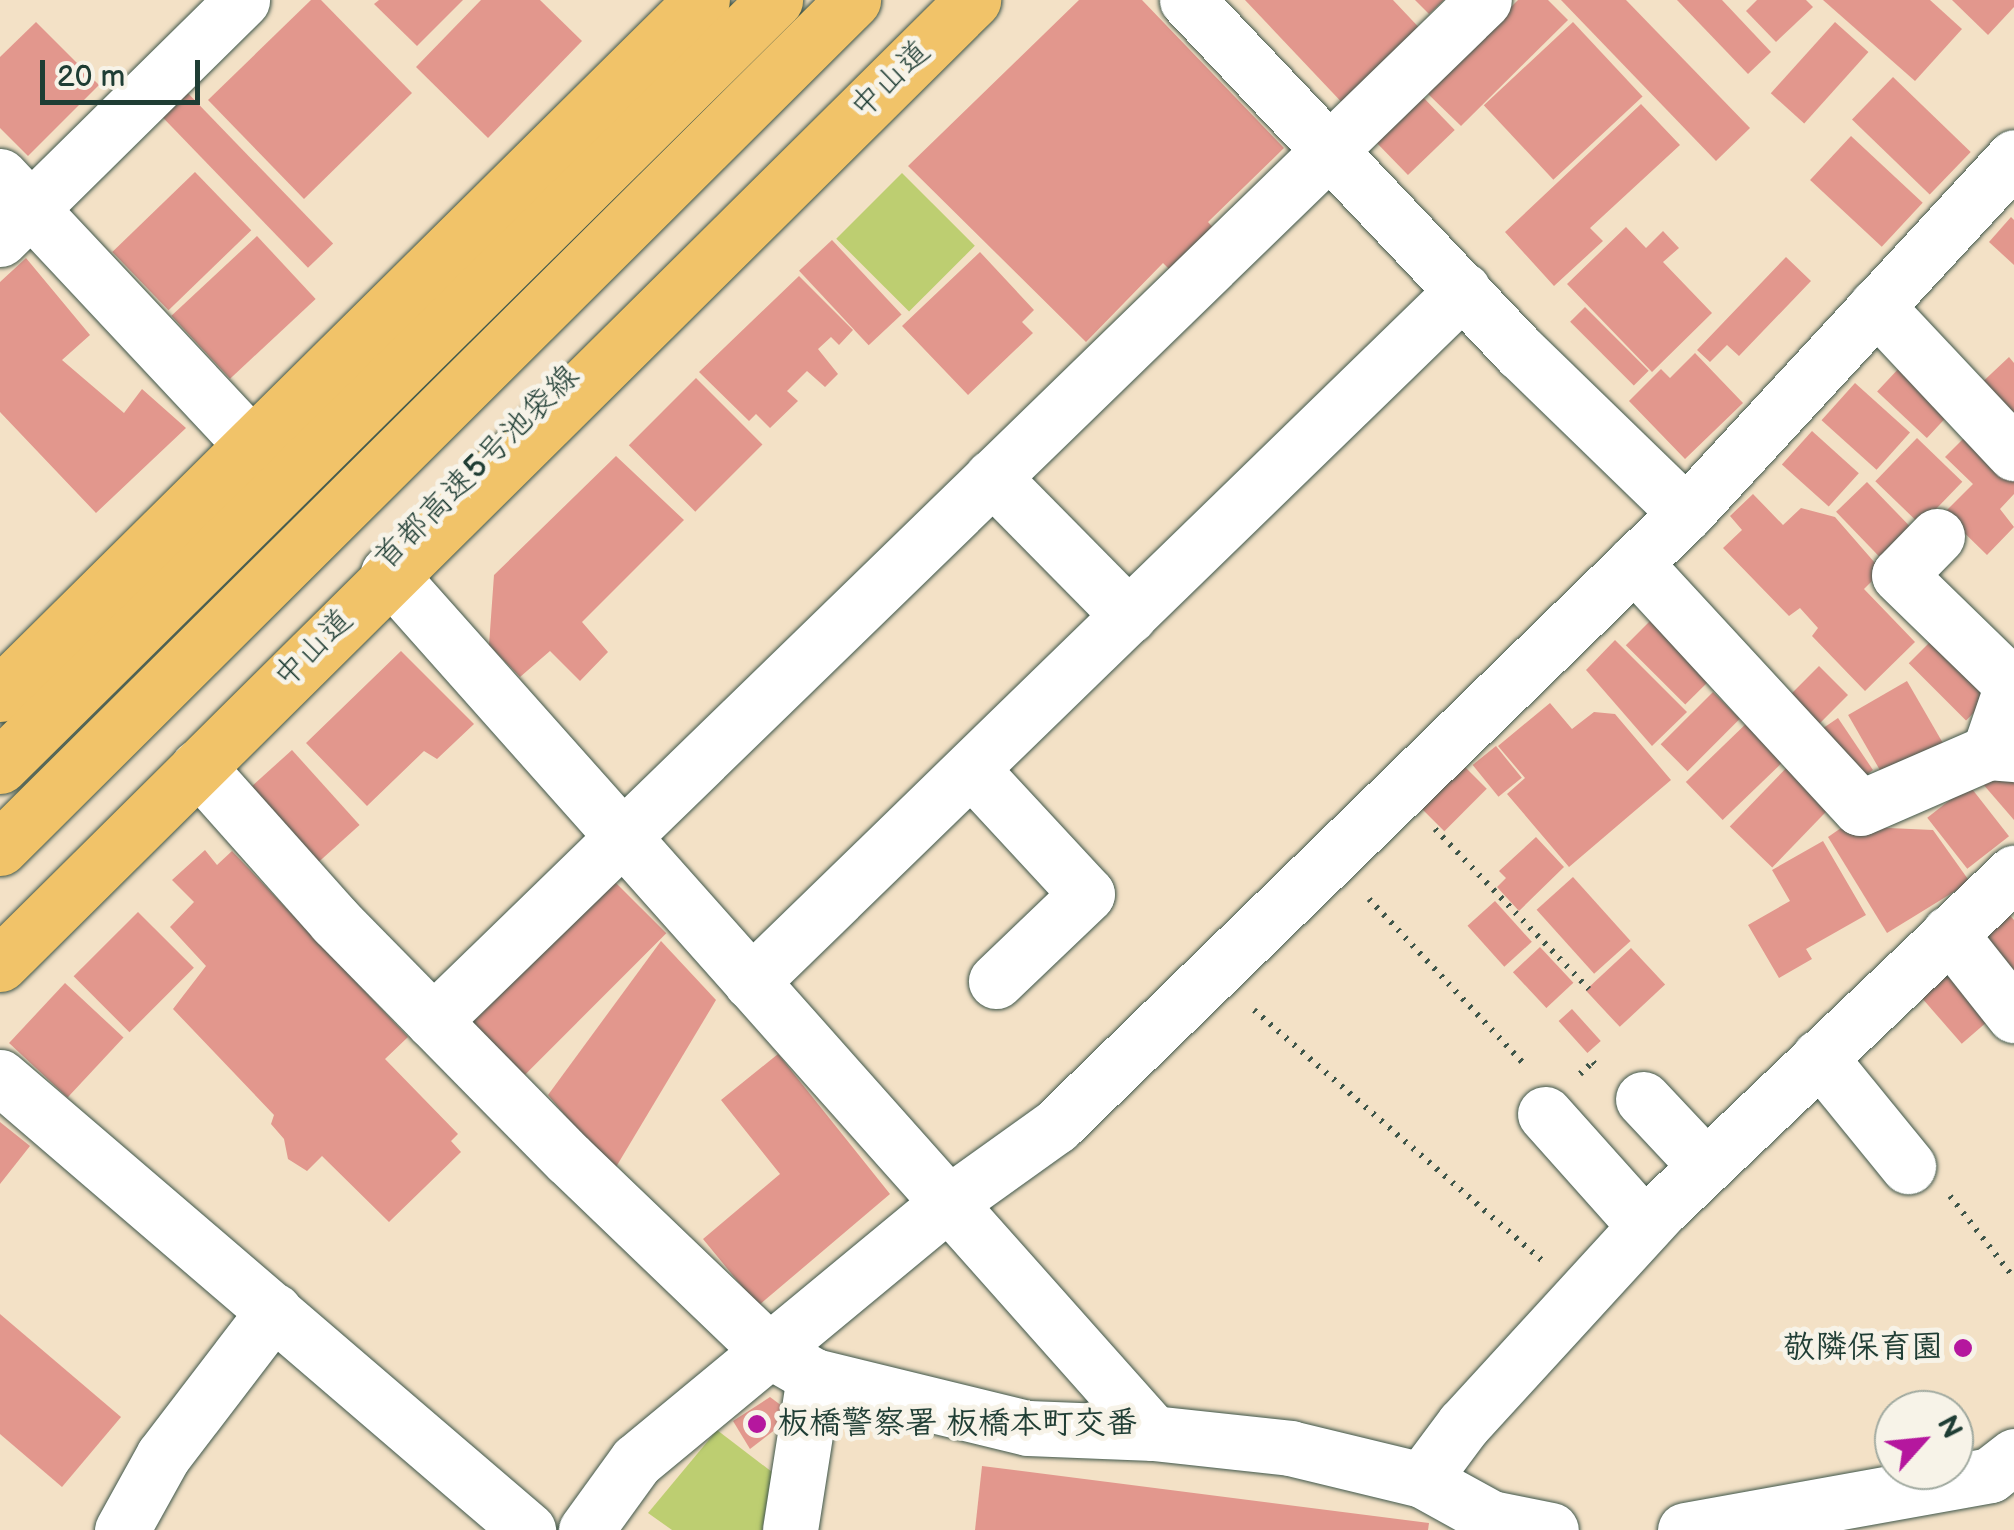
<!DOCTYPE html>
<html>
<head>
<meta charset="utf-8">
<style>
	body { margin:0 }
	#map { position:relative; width:2014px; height:1530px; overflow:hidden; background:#f3e1c6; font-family:"Balsamiq Sans","Klee One",sans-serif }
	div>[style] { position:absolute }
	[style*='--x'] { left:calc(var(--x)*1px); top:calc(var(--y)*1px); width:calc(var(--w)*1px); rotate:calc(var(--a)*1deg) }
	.green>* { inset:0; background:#bdce71; transform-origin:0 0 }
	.building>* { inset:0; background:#e2978d; transform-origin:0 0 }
	.path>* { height:6px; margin-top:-3px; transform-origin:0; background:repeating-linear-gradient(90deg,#3f564a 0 2.5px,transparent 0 10.5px) }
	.roads { filter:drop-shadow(0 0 2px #3f564a) drop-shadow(0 0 2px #3f564a) }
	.minor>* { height:55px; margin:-27.5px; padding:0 27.5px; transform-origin:27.5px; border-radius:27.5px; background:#fff }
	.highway>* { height:55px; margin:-27.5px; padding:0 27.5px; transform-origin:27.5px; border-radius:27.5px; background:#f1c369 }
	.dots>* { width:28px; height:28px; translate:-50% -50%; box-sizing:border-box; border:5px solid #f7f3e8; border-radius:50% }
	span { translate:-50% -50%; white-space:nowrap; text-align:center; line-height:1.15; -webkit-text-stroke:10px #f7f3e8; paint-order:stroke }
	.street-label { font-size:32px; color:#1f3d34 }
	.poi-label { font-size:32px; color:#1f3d34; font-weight:700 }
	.right { translate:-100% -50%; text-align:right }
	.left { translate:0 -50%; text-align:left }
	.north { position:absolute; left:1874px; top:1390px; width:100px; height:100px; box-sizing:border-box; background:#f7f3e8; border:2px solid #a1aaa0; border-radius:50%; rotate:63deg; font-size:28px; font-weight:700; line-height:40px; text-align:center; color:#1f3d34 }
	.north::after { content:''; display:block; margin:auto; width:35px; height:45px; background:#b5179e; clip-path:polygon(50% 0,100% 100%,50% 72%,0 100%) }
	.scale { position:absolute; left:40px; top:60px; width:160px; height:45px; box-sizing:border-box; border:5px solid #1f3d34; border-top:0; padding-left:12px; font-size:30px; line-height:35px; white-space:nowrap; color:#1f3d34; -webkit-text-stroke:8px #f7f3e8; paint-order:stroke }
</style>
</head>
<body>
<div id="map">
	<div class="green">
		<div style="left:902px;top:173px;width:103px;height:93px;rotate:45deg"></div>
		<div style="clip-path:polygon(717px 1430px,772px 1472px,762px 1530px,672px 1530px,648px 1513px)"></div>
	</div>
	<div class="building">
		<div style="clip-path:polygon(311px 0,321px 0,412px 93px,304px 199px,208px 100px)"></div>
		<div style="clip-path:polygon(379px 0,463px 0,417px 46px,374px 4px)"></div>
		<div style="clip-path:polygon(481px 0,540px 0,582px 41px,488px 138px,416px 67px)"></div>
		<div style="clip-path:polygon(1079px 0,1142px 0,1284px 148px,1208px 222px,1215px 230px,1171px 271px,1163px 263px,1086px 342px,908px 166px)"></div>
		<div style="clip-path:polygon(1245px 0,1393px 0,1427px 36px,1349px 110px)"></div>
		<div style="clip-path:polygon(1415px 0,1444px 0,1429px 14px)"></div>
		<div style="clip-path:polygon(1518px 0,1548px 0,1568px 20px,1461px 126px,1426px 92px)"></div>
		<div style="clip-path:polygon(1561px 0,1626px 0,1750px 128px,1716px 161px)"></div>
		<div style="clip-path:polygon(1677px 0,1722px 0,1771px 52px,1748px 74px)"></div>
		<div style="clip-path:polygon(1757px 0,1806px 0,1813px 7px,1776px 42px,1746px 11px)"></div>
		<div style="clip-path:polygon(1823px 0,1930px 0,1962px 29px,1915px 81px)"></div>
		<div style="clip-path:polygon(1952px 0,2014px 0,2014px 7px,1988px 35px)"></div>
		<div style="clip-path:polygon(36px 22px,99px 85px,28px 156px,0 128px,0 57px)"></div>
		<div style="left:1573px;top:22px;width:102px;height:122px;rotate:47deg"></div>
		<div style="left:1835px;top:22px;width:45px;height:96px;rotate:42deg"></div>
		<div style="left:1893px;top:77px;width:108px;height:59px;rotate:44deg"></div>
		<div style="left:181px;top:86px;width:219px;height:35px;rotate:46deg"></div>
		<div style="left:1420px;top:94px;width:50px;height:65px;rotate:46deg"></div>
		<div style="clip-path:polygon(1641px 104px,1680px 145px,1590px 228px,1603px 241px,1554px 286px,1505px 232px)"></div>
		<div style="left:1851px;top:136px;width:98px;height:60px;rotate:43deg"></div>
		<div style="left:195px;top:172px;width:81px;height:115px;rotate:46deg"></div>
		<div style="clip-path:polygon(2011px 217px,2014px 220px,2014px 265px,1989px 242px)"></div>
		<div style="clip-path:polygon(1626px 227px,1646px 248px,1663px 231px,1679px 248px,1663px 262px,1712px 313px,1652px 372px,1567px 284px)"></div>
		<div style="left:257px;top:236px;width:86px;height:117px;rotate:47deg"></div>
		<div style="left:832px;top:240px;width:102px;height:45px;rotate:47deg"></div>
		<div style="clip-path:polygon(980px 252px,1034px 310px,1022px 322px,1033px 333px,968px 395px,902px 326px)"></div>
		<div style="clip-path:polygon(1786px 257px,1811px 281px,1739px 356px,1727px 345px,1710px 362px,1697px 350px)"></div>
		<div style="clip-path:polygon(26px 258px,90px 335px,62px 360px,124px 413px,142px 389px,186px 428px,96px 513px,0 412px,0 282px)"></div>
		<div style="clip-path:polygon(799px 276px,853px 330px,839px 345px,831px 337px,818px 349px,838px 374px,825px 387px,807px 371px,787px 391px,798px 401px,770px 428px,756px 414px,749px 421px,699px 372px)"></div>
		<div style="left:1585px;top:307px;width:90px;height:21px;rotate:45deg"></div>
		<div style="clip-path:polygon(1695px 353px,1743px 403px,1685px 459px,1629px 401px,1661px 369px,1670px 378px)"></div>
		<div style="clip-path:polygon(2009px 357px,2014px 363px,2014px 429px,1975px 389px)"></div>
		<div style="left:1901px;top:366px;width:68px;height:35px;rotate:43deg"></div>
		<div style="left:696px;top:378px;width:94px;height:95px;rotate:45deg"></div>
		<div style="left:1855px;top:383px;width:74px;height:50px;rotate:42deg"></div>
		<div style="left:1812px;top:431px;width:63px;height:45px;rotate:42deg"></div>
		<div style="clip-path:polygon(1969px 433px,2014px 478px,2014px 494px,2000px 509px,2014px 527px,1987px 555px,1944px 513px,1973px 484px,1945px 457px)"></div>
		<div style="left:1917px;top:438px;width:63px;height:60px;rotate:44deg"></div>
		<div style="clip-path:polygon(616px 456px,684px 520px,582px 622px,608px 652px,580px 681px,550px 651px,520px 677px,489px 645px,494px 575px)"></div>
		<div style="left:1867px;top:482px;width:70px;height:43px;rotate:46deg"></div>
		<div style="clip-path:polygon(1753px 494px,1783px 525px,1801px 508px,1835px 517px,1882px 571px,1864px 589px,1915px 642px,1865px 691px,1812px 636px,1818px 628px,1800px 608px,1789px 616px,1723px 548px,1742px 530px,1730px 516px)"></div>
		<div style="left:1652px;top:619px;width:84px;height:37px;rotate:45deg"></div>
		<div style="left:1942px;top:630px;width:81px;height:47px;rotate:45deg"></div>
		<div style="clip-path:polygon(1615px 640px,1687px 712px,1652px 746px,1586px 670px)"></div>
		<div style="clip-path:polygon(401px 651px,474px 724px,437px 759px,424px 751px,367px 806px,306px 743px)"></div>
		<div style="left:1819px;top:666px;width:41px;height:55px;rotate:45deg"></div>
		<div style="left:1907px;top:681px;width:85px;height:68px;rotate:60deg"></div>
		<div style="left:1713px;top:692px;width:38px;height:74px;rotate:45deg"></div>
		<div style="clip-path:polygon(1550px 703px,1572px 729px,1594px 712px,1615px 714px,1671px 780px,1569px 867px,1507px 794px,1525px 778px,1498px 746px)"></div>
		<div style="left:1752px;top:718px;width:53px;height:92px;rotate:46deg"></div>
		<div style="clip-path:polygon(1838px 718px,1873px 770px,1854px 784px,1810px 737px)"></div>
		<div style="left:1496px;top:746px;width:41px;height:30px;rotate:51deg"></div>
		<div style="left:292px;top:750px;width:101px;height:57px;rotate:48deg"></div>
		<div style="left:1793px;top:761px;width:59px;height:91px;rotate:44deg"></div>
		<div style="left:1462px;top:764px;width:35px;height:60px;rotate:45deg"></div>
		<div style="clip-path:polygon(2014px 766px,2014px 820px,1976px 776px)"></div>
		<div style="left:1969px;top:785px;width:65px;height:53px;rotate:52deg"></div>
		<div style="clip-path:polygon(1844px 826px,1933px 830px,1970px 882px,1887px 933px,1828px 837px)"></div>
		<div style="clip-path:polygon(1536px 837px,1564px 867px,1519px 911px,1497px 887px,1506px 878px,1499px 871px)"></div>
		<div style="clip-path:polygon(1823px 841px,1866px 915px,1806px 949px,1812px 959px,1779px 978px,1748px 925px,1790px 901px,1772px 870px)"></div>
		<div style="clip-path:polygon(205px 850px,217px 865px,232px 851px,408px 1037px,385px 1059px,458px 1134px,451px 1141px,461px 1152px,389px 1222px,322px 1156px,307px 1171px,288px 1159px,284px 1139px,271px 1124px,274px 1115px,173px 1009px,206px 966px,170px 927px,194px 902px,172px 880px)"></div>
		<div style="left:1573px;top:877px;width:86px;height:49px;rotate:48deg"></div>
		<div style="left:614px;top:881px;width:74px;height:202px;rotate:45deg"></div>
		<div style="left:1495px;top:901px;width:55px;height:37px;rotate:48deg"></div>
		<div style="clip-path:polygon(2003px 908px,2014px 920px,2014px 971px,1963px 944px)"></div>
		<div style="left:138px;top:912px;width:79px;height:91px;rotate:45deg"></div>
		<div style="clip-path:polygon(661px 941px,716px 1000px,613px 1172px,548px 1095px)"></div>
		<div style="left:1540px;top:947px;width:49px;height:37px;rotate:47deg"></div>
		<div style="left:1631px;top:948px;width:50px;height:62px;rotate:47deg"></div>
		<div style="left:1945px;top:959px;width:75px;height:43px;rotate:49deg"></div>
		<div style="left:65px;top:983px;width:80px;height:82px;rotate:43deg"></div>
		<div style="left:1572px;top:1009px;width:43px;height:18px;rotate:48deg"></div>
		<div style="clip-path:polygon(778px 1054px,890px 1194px,758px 1306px,703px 1239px,780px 1174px,721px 1100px)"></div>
		<div style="clip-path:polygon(0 1122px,30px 1146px,0 1184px)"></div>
		<div style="clip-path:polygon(0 1314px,121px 1417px,62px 1487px,0 1434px)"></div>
		<div style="clip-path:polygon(770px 1397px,786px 1409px,785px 1422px,750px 1449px,733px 1421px)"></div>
		<div style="clip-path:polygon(982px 1466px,1429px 1523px,1428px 1530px,975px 1530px)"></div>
	</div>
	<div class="path">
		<div style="--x:1435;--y:829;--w:222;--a:46.1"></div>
		<div style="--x:1369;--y:899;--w:228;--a:46.8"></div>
		<div style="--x:1254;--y:1010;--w:383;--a:41"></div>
		<div style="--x:1580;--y:1074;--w:18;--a:-43"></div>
		<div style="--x:1593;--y:1062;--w:9;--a:49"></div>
		<div style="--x:1950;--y:1196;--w:104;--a:52"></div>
	</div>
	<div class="roads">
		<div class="minor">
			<div style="--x:1187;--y:0;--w:485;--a:46.6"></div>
			<div style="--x:1520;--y:352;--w:231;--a:44.1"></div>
			<div style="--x:0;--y:176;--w:369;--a:46.9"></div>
			<div style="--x:0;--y:239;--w:340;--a:-44.6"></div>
			<div style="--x:1876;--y:306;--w:202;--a:46.8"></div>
			<div style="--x:992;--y:477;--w:195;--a:45.4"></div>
			<div style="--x:1937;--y:536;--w:54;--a:134.3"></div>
			<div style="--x:1899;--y:575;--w:158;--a:44.2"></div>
			<div style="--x:2012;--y:685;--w:71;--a:108.9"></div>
			<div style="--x:1634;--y:563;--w:333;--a:47.3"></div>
			<div style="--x:1860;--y:808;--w:141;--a:-23.5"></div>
			<div style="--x:1989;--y:752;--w:25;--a:5"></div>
			<div style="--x:388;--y:573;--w:1151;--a:48.35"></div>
			<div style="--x:198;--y:767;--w:206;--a:48.3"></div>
			<div style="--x:335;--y:921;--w:332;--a:45.5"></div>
			<div style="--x:568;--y:1158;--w:276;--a:43.8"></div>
			<div style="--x:767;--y:1349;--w:54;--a:29.9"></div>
			<div style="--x:814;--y:1376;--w:220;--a:13.7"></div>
			<div style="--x:1028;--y:1428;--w:125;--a:2.3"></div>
			<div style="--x:1153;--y:1433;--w:138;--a:6.2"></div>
			<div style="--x:1290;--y:1448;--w:136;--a:13.6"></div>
			<div style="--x:1422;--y:1480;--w:79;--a:28.8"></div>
			<div style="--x:1491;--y:1518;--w:61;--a:11.3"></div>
			<div style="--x:972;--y:770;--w:169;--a:47.2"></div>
			<div style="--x:1087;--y:894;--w:126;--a:136.3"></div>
			<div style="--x:1949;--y:933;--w:105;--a:51.6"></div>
			<div style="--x:751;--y:982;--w:993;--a:-44.18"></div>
			<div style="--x:433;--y:1021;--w:1465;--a:-44.17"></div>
			<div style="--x:1819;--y:1057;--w:141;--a:50.8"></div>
			<div style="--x:0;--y:1077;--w:696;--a:40.63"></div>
			<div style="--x:1643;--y:1099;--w:92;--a:46.8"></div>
			<div style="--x:1545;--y:1114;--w:150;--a:48.2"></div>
			<div style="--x:1422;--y:1480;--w:69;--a:-53.3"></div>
			<div style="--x:1463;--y:1425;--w:292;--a:-47.5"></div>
			<div style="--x:1660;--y:1210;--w:489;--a:-43.6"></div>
			<div style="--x:122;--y:1530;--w:85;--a:-61"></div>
			<div style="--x:163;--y:1456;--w:183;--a:-52.6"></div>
			<div style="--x:586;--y:1530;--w:85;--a:-54.1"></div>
			<div style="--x:636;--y:1461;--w:403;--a:-39.6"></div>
			<div style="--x:947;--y:1204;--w:134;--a:-35.6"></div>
			<div style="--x:1056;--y:1126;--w:879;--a:-44.22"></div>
			<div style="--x:1686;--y:513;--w:484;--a:-47.3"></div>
			<div style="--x:790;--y:1530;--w:156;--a:-81.1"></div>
			<div style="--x:1685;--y:1530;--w:310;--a:-10.2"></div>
			<div style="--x:1990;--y:1475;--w:31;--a:-38"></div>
		</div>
		<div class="highway">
			<div style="--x:0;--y:694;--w:987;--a:-44.67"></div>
			<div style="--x:0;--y:766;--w:1090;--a:-44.67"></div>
			<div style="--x:0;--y:848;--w:1203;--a:-44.83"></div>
			<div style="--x:0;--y:964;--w:1370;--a:-44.73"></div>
		</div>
	</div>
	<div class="dots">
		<div style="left:1963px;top:1348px;background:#b5179e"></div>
		<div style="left:757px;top:1424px;background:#b5179e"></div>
	</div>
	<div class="street-label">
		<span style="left:891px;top:80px;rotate:-44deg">中山道</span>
		<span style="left:477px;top:468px;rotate:-45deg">首都高速5号池袋線</span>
		<span style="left:314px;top:649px;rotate:-45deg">中山道</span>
	</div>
	<div class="poi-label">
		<span class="right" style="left:1943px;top:1348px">敬隣保育園</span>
		<span class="left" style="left:777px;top:1424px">板橋警察署 板橋本町交番</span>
	</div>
	<div class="north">N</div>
	<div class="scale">20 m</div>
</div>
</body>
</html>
